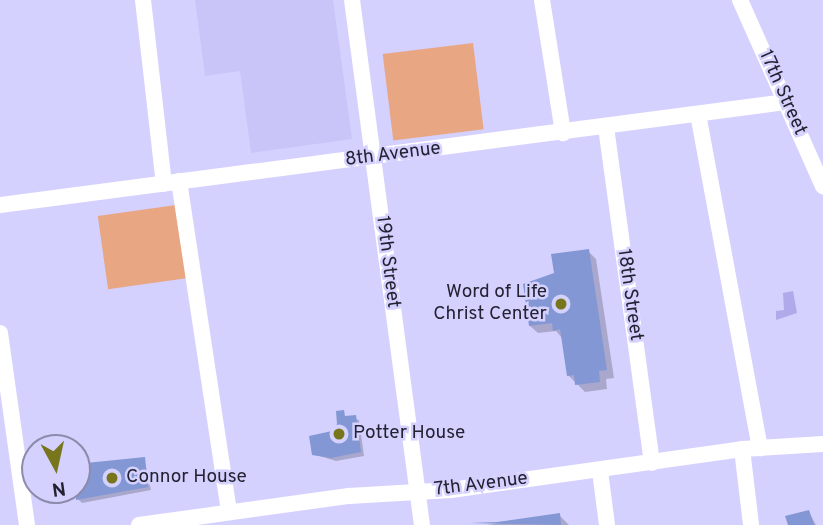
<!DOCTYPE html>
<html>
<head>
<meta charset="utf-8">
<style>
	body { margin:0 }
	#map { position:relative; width:823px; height:525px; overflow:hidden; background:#d4d1fe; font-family:Overpass,sans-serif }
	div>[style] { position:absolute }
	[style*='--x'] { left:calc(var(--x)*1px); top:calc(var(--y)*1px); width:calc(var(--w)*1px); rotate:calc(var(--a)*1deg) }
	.built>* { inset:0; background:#c9c5f9 }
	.green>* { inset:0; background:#e8a683; transform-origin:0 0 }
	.water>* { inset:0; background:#b0a9ea }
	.shadow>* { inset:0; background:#0003 }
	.building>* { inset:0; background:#8297d4 }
	.minor>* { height:16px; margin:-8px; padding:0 8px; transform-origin:8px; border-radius:8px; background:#fff }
	.dots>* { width:19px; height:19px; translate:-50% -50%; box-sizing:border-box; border:4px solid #d4d1fe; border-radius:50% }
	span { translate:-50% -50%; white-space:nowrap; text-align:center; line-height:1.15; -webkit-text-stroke:5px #d4d1fe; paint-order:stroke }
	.street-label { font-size:19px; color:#232232 }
	.poi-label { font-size:19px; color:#232232 }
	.right { translate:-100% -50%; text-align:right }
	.left { translate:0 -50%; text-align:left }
	.north { position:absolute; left:21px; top:434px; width:70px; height:70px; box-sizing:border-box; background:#d4d1fe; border:2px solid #8d8bac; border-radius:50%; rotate:172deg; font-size:19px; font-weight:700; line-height:28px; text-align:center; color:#232232 }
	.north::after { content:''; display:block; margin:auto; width:24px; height:32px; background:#77761c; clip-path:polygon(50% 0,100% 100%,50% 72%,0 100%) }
</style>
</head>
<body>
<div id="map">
	<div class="built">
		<div style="clip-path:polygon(195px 0,333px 0,352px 139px,251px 153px,240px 71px,205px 76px)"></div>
	</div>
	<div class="green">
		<div style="left:473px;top:43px;width:87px;height:91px;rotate:83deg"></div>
		<div style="left:176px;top:205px;width:74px;height:79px;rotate:82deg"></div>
	</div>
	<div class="water">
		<div style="clip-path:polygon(793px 291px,797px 313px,776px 320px,776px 311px,784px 310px,783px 293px)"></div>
	</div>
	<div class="shadow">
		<div style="clip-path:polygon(588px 251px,596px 259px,614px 378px,606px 379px,607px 389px,585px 392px,568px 375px,563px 339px,556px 331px,538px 333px,530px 326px,555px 274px)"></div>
		<div style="clip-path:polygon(338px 414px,359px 420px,364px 456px,336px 461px,313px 454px,339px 424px)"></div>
		<div style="clip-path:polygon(144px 459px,151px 490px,82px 503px,78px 499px)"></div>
		<div style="clip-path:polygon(809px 512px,816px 525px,790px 525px)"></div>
		<div style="clip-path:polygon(559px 515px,569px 525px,487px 525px)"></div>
	</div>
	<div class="building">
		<div style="clip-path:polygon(589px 249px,607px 370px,599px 371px,600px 382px,575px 385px,574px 375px,567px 376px,560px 329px,553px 331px,552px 323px,529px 326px,523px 284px,554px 273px,551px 254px)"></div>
		<div style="clip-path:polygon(344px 410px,345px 416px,356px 415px,361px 452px,331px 458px,312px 455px,309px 436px,332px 431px,337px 424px,336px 411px)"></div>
		<div style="clip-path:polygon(145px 457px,148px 487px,76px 500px,77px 470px,84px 469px,86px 463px)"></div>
		<div style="clip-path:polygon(809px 510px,814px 525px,788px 525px,785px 516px)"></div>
		<div style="clip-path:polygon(560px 513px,561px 525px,470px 523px,497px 522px)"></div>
	</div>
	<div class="minor">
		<div style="--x:143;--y:0;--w:185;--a:83.5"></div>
		<div style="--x:352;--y:0;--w:530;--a:82.41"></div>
		<div style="--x:542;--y:0;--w:135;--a:81"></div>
		<div style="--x:740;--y:0;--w:204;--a:66"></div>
		<div style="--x:698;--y:114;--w:340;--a:79.5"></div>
		<div style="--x:606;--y:127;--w:339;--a:82.2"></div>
		<div style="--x:179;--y:181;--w:334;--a:81.4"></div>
		<div style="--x:0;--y:205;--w:793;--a:-7.47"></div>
		<div style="--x:0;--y:333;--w:194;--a:82"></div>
		<div style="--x:742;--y:449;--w:77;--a:83.2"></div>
		<div style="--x:600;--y:471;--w:54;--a:82.6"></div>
		<div style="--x:139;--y:525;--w:212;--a:-7.9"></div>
		<div style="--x:349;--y:496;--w:102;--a:-3.4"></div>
		<div style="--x:451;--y:490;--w:294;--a:-8"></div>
		<div style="--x:742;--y:449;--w:81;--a:-3.5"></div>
	</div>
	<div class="dots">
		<div style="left:561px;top:304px;background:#77761c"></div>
		<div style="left:339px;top:434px;background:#77761c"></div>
		<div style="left:112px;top:478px;background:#77761c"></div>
	</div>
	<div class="street-label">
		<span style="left:782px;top:93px;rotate:66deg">17th Street</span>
		<span style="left:393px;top:155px;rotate:-7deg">8th Avenue</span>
		<span style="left:387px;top:262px;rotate:83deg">19th Street</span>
		<span style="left:629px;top:295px;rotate:82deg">18th Street</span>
		<span style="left:481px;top:485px;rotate:-7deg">7th Avenue</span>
	</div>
	<div class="poi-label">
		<span class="right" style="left:547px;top:304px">Word of Life<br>Christ Center</span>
		<span class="left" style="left:353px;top:434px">Potter House</span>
		<span class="left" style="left:126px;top:478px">Connor House</span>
	</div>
	<div class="north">N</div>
</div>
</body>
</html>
